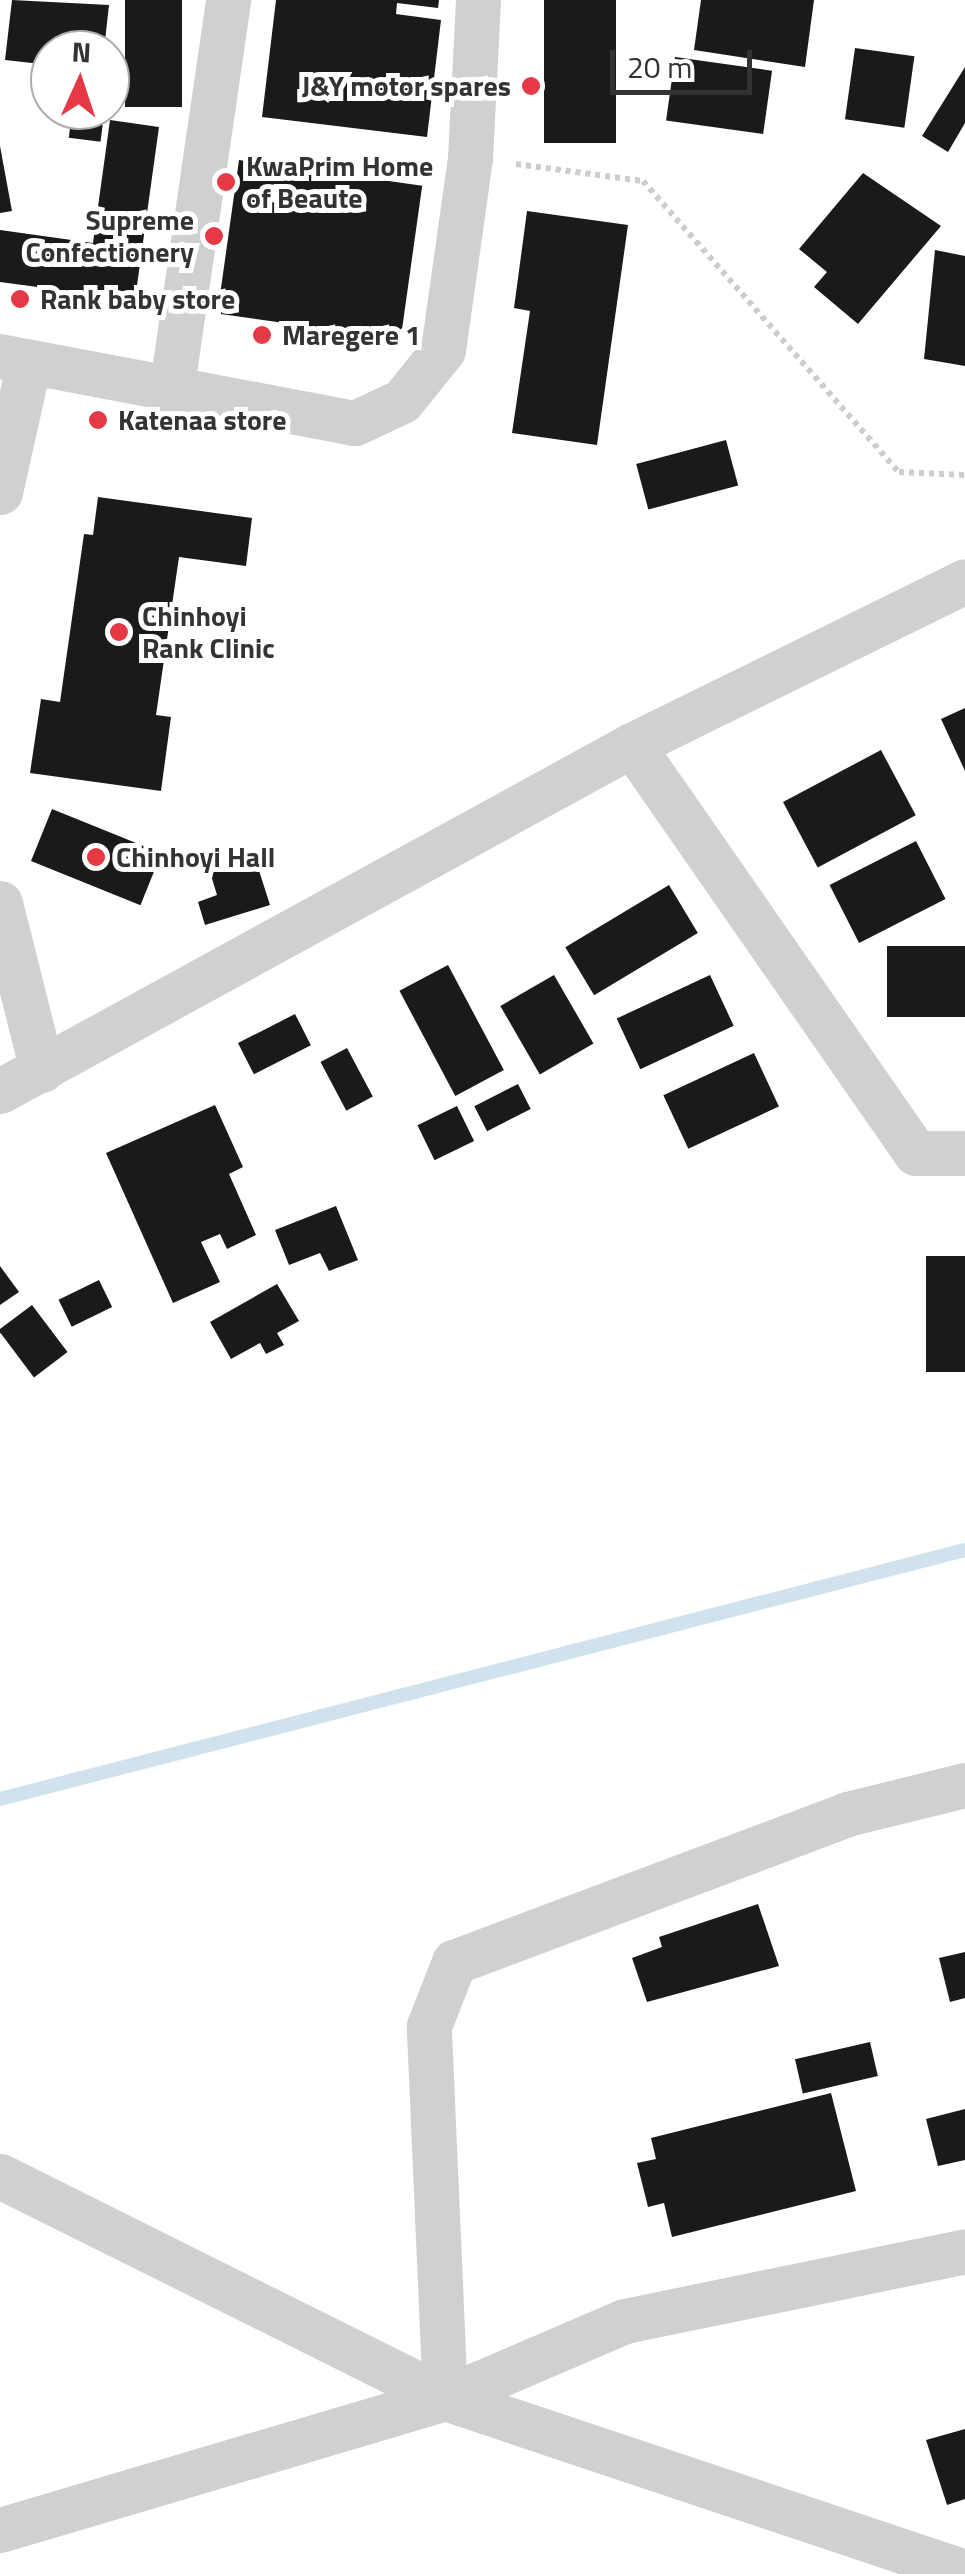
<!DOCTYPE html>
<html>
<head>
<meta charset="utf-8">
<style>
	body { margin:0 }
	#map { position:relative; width:965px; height:2574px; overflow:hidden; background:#fff; font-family:"Titillium Web",sans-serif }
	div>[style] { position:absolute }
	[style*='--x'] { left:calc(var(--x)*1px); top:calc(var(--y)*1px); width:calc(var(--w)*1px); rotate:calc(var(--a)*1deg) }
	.stream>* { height:14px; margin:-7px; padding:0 7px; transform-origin:7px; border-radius:7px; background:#cfe2ee }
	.building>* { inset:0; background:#1a1a1a; transform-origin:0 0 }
	.path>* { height:6px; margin-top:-3px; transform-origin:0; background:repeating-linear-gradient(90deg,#cdcdcd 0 5px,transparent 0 10px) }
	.minor>* { height:45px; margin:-22.5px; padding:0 22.5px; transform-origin:22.5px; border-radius:22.5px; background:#d0d0d0 }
	.dots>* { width:28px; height:28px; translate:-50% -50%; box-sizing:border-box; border:5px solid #fff; border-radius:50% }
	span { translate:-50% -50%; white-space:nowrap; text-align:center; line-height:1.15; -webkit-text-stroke:10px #fff; paint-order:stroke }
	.poi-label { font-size:28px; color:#333; font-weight:700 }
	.right { translate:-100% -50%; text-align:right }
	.left { translate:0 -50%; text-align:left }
	.north { position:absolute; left:30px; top:30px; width:100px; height:100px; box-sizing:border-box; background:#fff; border:2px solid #adadad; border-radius:50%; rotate:3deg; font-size:28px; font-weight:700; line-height:40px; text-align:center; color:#333 }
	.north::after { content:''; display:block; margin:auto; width:35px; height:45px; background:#e63946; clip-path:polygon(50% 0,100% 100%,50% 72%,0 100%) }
	.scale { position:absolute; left:610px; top:50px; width:142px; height:45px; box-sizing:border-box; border:5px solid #333; border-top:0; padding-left:12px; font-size:30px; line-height:35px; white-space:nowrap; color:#333; -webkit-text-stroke:8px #fff; paint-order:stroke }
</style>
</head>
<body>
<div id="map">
	<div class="stream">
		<div style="--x:0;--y:1799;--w:997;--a:-14.47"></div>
	</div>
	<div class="building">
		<div style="clip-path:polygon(12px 0,109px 5px,104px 50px,50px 50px,50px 65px,5px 60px)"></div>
		<div style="left:125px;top:0;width:57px;height:107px"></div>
		<div style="clip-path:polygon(276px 0,439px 0,438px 8px,397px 3px,396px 14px,441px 20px,427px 137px,262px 117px)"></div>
		<div style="left:544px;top:0;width:72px;height:143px"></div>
		<div style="clip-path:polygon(701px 0,814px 0,805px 67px,694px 50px)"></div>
		<div style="left:855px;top:48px;width:60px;height:72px;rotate:8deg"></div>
		<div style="left:675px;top:57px;width:98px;height:64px;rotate:8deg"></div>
		<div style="clip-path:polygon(965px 67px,965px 123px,948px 152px,922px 136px)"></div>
		<div style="left:71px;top:120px;width:32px;height:18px;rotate:7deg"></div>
		<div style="clip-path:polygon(110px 120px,159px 127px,135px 300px,0 282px,0 230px,93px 243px)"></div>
		<div style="clip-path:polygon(0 146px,12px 211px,0 213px)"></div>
		<div style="left:239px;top:160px;width:185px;height:155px;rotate:8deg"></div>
		<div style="clip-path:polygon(863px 173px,941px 226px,858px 324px,814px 287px,827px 272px,799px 249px)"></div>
		<div style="clip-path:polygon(527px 211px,628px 225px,597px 445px,512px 433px,530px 311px,514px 308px)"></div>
		<div style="clip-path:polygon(935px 250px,965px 256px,965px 366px,924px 359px)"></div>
		<div style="left:726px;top:440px;width:47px;height:93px;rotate:75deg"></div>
		<div style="clip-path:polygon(98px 497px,252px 518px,246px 566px,179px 557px,156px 715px,171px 717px,161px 791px,30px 773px,41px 699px,60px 702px,84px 534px,93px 535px)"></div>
		<div style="clip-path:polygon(965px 708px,965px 771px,941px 719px)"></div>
		<div style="left:881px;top:750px;width:74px;height:111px;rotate:62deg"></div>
		<div style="left:52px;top:809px;width:118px;height:56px;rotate:22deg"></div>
		<div style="left:916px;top:841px;width:65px;height:97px;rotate:63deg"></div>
		<div style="clip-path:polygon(255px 858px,270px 905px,205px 925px,198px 902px,217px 895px,210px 872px)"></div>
		<div style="left:669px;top:885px;width:56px;height:121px;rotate:59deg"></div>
		<div style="left:965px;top:946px;width:71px;height:78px;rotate:90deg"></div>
		<div style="left:448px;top:965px;width:119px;height:55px;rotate:62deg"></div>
		<div style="left:554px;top:975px;width:79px;height:62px;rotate:60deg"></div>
		<div style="left:710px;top:975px;width:56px;height:103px;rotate:65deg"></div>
		<div style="left:295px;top:1014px;width:35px;height:64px;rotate:63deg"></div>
		<div style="left:347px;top:1048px;width:55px;height:30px;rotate:62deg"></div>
		<div style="left:754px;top:1053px;width:59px;height:100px;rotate:65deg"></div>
		<div style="left:518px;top:1084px;width:28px;height:49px;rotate:63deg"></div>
		<div style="clip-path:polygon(215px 1105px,243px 1167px,229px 1174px,256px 1235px,227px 1249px,220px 1234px,201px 1242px,220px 1282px,173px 1303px,106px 1153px)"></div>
		<div style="left:457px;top:1106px;width:39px;height:44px;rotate:64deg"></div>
		<div style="clip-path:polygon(336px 1206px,358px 1260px,329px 1271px,320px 1253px,289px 1265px,275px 1230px)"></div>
		<div style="left:965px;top:1256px;width:116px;height:39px;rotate:90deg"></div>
		<div style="clip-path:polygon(0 1266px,19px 1292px,0 1305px)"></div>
		<div style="left:99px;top:1280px;width:30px;height:45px;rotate:64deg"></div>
		<div style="clip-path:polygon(277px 1284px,299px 1321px,277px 1333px,284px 1345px,266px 1354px,260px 1343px,231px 1359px,210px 1322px)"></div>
		<div style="left:32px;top:1305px;width:59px;height:42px;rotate:53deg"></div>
		<div style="clip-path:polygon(758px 1904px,779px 1966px,647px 2002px,632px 1958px,662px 1947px,659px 1937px)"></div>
		<div style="clip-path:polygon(965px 1952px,965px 1998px,950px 2002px,939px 1958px)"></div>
		<div style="left:870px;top:2042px;width:35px;height:77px;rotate:77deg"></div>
		<div style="clip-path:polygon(831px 2093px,856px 2191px,672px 2237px,664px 2203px,648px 2207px,637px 2163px,656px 2159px,651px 2138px)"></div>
		<div style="clip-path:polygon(965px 2109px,965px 2160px,938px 2166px,926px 2119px)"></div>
		<div style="clip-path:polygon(965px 2429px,965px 2499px,947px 2505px,926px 2440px)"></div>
	</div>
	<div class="path">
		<div style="--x:516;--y:164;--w:128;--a:7.6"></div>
		<div style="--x:643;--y:181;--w:388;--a:48.7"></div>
		<div style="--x:899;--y:472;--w:66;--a:2.6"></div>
	</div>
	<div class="minor">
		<div style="--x:0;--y:356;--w:361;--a:10.7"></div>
		<div style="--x:355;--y:423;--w:52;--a:-25.1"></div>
		<div style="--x:402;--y:401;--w:65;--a:-51.2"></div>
		<div style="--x:443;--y:350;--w:194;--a:-82"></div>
		<div style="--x:470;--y:158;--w:158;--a:-87.1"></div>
		<div style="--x:171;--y:392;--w:396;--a:-81.7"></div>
		<div style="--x:0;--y:492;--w:133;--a:-77.4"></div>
		<div style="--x:632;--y:745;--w:497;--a:55.2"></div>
		<div style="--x:916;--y:1153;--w:49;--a:0"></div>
		<div style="--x:0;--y:903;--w:172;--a:75.9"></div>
		<div style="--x:0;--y:1091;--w:721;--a:-28.7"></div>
		<div style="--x:632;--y:745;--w:371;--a:-26.2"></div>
		<div style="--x:0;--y:2176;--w:497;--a:26.5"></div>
		<div style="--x:445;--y:2398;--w:548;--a:18.5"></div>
		<div style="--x:445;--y:2398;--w:372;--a:-92.5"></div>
		<div style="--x:429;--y:2026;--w:69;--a:-68.7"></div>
		<div style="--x:454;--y:1962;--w:420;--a:-20.6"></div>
		<div style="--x:847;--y:1814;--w:122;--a:-13.8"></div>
		<div style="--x:0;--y:2530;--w:464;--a:-16.5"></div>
		<div style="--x:445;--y:2398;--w:196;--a:-23.2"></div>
		<div style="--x:625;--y:2321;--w:347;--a:-11.6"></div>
	</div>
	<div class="dots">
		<div style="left:531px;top:86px;background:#e63946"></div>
		<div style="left:226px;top:182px;background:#e63946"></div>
		<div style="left:214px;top:236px;background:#e63946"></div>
		<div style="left:20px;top:299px;background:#e63946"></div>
		<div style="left:262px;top:335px;background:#e63946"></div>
		<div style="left:98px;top:420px;background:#e63946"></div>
		<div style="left:119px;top:632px;background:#e63946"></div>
		<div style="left:96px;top:857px;background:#e63946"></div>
	</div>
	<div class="poi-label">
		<span class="right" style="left:511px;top:86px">J&amp;Y motor spares</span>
		<span class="left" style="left:246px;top:182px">KwaPrim Home<br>of Beaute</span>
		<span class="right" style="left:194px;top:236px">Supreme<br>Confectionery</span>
		<span class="left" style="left:40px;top:299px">Rank baby store</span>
		<span class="left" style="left:282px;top:335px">Maregere 1</span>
		<span class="left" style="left:118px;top:420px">Katenaa store</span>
		<span class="left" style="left:142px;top:632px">Chinhoyi<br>Rank Clinic</span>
		<span class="left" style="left:116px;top:857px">Chinhoyi Hall</span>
	</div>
	<div class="north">N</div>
	<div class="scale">20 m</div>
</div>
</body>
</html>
